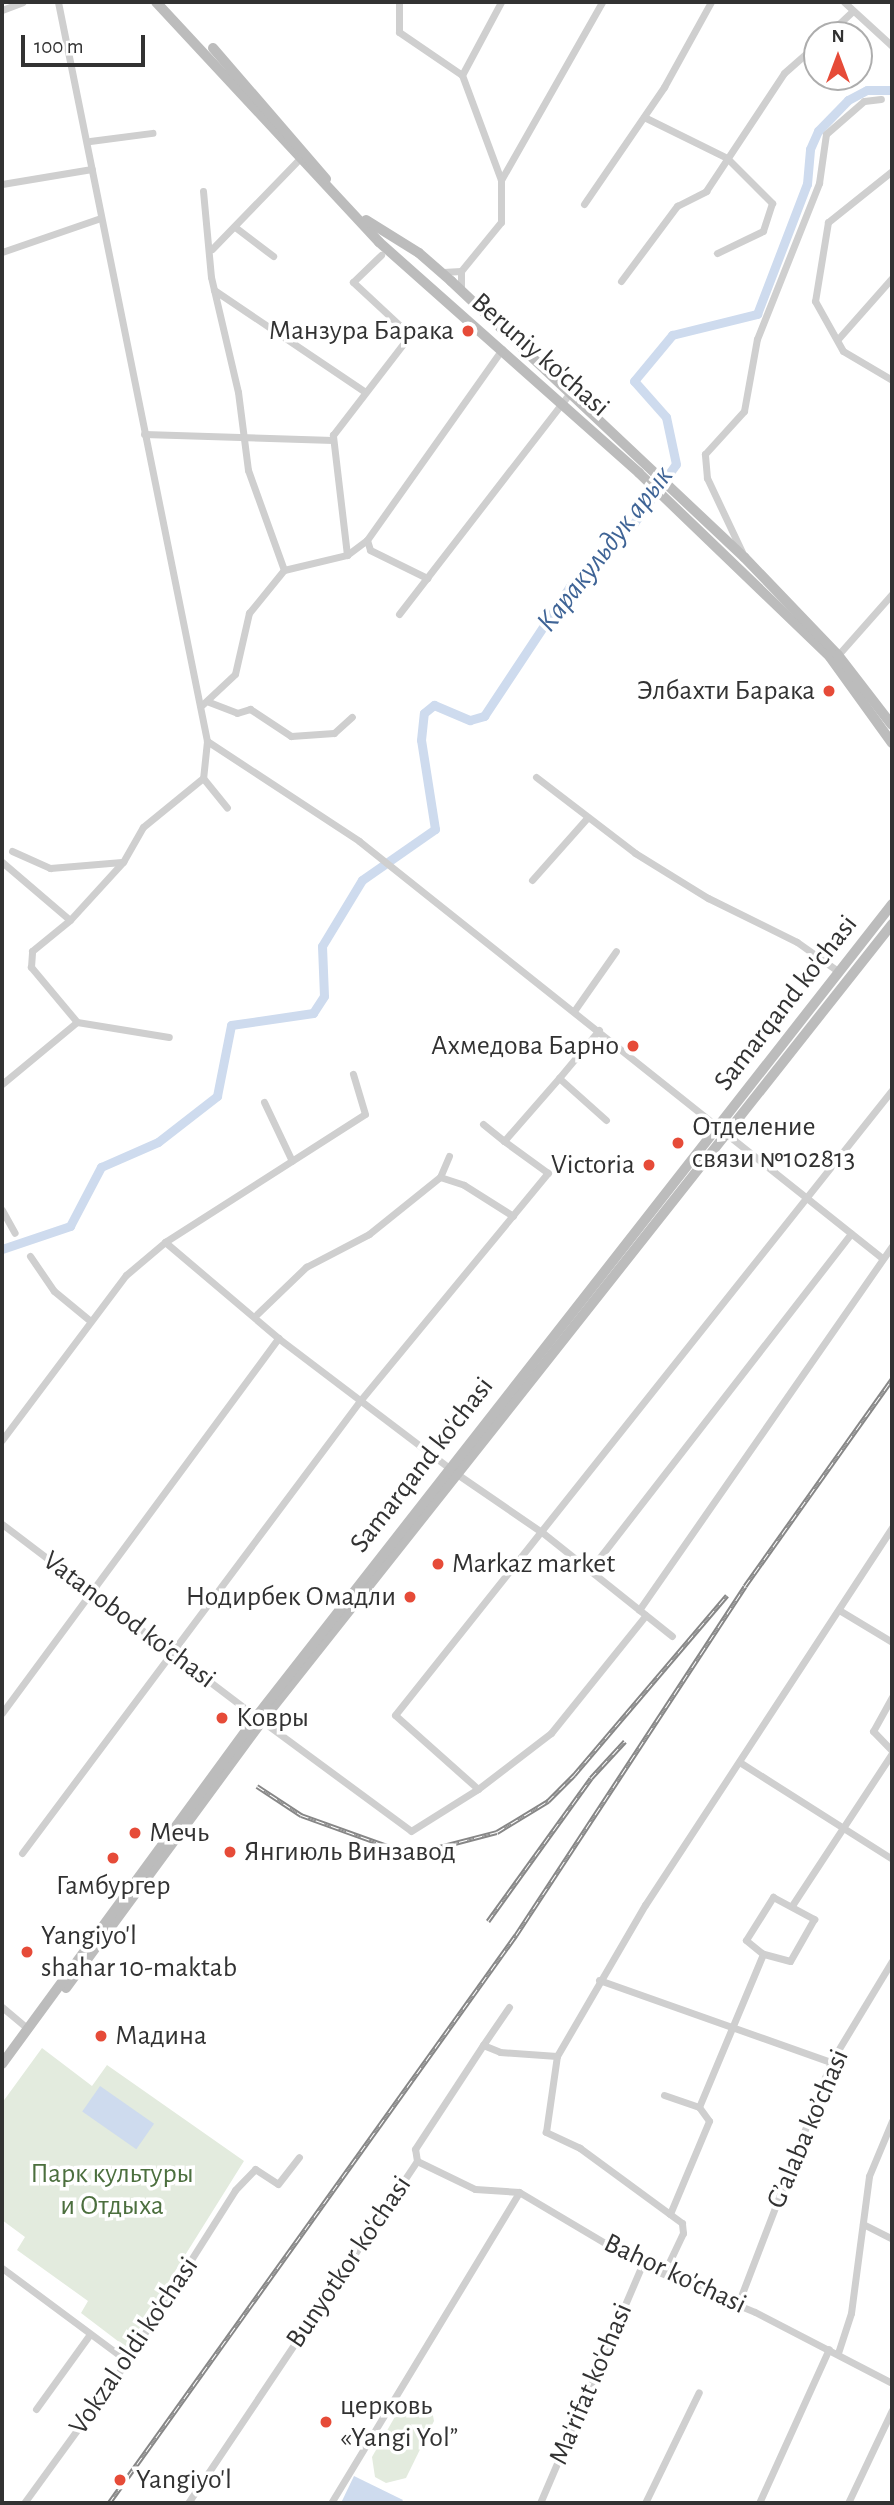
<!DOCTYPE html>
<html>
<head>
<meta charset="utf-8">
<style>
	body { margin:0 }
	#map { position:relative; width:894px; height:2505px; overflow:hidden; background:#fff; font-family:"Alegreya Sans",sans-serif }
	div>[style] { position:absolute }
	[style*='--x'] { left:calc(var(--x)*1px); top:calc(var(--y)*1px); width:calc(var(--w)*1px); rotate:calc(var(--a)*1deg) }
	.green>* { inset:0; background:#e3ebde }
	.water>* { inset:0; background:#cedbee; transform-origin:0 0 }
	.canal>* { height:9px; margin:-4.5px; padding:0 4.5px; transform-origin:4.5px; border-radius:4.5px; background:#cedbee }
	.minor>* { height:7px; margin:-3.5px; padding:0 3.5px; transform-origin:3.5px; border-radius:3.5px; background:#cfcfcf }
	.secondary>* { height:10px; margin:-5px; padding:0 5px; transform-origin:5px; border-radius:5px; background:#bcbcbc }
	.rail>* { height:5px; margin-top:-2.5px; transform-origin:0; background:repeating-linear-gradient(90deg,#fff 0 8px,#878787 0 16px); box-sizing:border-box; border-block:2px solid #878787 }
	.dots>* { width:19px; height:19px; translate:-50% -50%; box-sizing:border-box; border:4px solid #fff; border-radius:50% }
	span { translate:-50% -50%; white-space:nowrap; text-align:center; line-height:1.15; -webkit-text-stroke:7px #fff; paint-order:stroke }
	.poi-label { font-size:28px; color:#323232 }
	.right { translate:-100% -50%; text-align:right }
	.left { translate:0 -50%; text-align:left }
	.street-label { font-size:28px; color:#323232 }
	.park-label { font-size:28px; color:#4c6f3e }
	.water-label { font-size:30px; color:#3f6496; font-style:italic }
	.frame { position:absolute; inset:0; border:4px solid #323232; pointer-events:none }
	.north { position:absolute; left:803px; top:21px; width:70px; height:70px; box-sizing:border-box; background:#fff; border:2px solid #adadad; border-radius:50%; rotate:0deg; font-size:19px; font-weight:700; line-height:28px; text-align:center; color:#323232 }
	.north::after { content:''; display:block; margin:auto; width:24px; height:32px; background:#e64b38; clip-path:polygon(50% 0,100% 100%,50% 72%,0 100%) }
	.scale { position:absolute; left:21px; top:35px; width:124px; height:32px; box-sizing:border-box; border:4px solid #323232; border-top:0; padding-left:9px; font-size:21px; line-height:24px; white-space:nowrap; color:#323232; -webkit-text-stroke:5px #fff; paint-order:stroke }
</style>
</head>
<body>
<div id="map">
	<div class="green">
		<div style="clip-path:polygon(42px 2048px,92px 2086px,107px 2065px,244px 2161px,127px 2348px,81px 2313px,88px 2301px,17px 2250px,25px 2237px,2px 2220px,2px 2103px)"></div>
		<div style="clip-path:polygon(420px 2399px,431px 2405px,434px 2421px,406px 2478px,386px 2483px,375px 2477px,372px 2457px,401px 2406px)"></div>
	</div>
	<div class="water">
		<div style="left:100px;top:2086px;width:66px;height:31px;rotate:35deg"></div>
		<div style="clip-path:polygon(354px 2476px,403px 2500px,401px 2503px,341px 2503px)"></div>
	</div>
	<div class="canal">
		<div style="--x:2;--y:1249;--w:72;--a:-18.7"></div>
		<div style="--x:70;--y:1226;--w:67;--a:-62.3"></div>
		<div style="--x:101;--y:1167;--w:62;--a:-23.7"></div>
		<div style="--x:158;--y:1142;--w:75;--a:-37.9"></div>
		<div style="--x:217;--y:1096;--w:72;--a:-78.8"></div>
		<div style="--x:231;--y:1025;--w:83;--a:-8.3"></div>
		<div style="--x:313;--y:1013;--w:20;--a:-57"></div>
		<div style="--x:324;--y:996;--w:50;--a:-92.3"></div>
		<div style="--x:322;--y:946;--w:77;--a:-58.8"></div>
		<div style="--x:362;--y:880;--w:89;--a:-34.9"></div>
		<div style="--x:435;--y:829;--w:90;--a:-98.9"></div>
		<div style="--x:421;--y:740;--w:27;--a:-84"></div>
		<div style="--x:424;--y:713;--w:13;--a:-39"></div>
		<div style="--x:434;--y:705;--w:39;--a:23"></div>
		<div style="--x:470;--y:720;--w:15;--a:-16"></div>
		<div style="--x:484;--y:716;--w:156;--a:-56.5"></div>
		<div style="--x:570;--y:586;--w:90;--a:-44.5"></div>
		<div style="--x:634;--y:523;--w:72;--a:-54.6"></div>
		<div style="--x:676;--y:464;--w:48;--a:-102"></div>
		<div style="--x:666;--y:417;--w:48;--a:-131.6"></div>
		<div style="--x:634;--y:381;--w:60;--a:-50.4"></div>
		<div style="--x:672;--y:335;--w:88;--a:-13.9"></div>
		<div style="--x:757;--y:314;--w:139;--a:-69"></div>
		<div style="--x:807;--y:184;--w:35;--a:-85"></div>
		<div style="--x:810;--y:149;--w:20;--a:-66"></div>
		<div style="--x:818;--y:131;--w:43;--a:-45.9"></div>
		<div style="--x:848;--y:100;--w:21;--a:-28"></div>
		<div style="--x:867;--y:90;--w:25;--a:0"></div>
	</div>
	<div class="minor">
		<div style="--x:58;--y:2;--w:754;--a:78.6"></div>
		<div style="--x:207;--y:741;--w:182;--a:33.3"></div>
		<div style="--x:359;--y:841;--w:669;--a:38.57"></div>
		<div style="--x:399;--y:2;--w:30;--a:90"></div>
		<div style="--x:399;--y:32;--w:76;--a:34.3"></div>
		<div style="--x:462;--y:75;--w:112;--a:69.6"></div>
		<div style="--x:844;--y:2;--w:65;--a:42.5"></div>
		<div style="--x:2;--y:10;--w:22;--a:-21"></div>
		<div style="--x:827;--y:35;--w:35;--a:-43"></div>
		<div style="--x:462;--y:75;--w:83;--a:-61.9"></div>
		<div style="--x:644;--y:117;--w:93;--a:26.3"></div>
		<div style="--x:727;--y:158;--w:64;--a:45"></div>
		<div style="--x:772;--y:203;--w:29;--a:108"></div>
		<div style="--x:763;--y:231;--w:51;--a:154.4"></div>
		<div style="--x:90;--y:141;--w:63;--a:-7.4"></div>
		<div style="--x:892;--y:171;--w:82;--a:141.4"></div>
		<div style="--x:828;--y:222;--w:80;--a:99.3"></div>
		<div style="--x:815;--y:301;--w:57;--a:60.8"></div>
		<div style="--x:843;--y:351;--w:57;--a:30.6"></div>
		<div style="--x:2;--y:184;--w:91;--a:-9.5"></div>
		<div style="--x:203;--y:191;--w:86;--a:84.7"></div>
		<div style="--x:211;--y:277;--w:118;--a:76.8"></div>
		<div style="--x:238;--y:392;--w:79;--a:82.7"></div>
		<div style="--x:248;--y:470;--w:106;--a:70.2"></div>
		<div style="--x:584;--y:204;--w:142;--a:-55.6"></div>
		<div style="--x:664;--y:87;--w:97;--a:-61.1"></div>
		<div style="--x:235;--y:227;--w:48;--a:37.3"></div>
		<div style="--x:212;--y:249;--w:128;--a:-45.9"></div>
		<div style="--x:2;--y:252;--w:102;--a:-19"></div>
		<div style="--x:461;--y:271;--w:63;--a:-50.8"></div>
		<div style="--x:501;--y:222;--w:42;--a:-90"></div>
		<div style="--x:501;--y:180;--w:205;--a:-60.4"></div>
		<div style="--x:443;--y:272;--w:18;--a:-3"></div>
		<div style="--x:461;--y:271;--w:17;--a:90"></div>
		<div style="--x:621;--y:281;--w:94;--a:-53.3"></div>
		<div style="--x:677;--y:206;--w:33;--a:-27"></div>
		<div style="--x:706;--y:191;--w:141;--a:-56.5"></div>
		<div style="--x:784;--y:73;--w:44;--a:-41.3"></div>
		<div style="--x:214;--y:290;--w:182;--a:34"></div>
		<div style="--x:838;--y:339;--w:81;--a:-48.5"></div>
		<div style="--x:144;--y:434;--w:189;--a:1.8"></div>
		<div style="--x:367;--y:540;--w:10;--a:73"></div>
		<div style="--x:370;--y:550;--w:64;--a:26.2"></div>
		<div style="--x:742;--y:552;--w:82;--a:-115.3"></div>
		<div style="--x:707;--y:478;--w:24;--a:-95"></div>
		<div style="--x:705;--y:454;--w:58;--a:-47.8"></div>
		<div style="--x:744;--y:411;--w:73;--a:-79.8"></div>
		<div style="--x:757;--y:339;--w:168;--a:-68.3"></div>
		<div style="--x:819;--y:183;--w:49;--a:-81.9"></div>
		<div style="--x:826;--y:134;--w:50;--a:-41"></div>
		<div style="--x:864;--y:101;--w:17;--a:-7"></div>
		<div style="--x:347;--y:555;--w:121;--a:-96.7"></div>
		<div style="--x:333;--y:435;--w:126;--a:-52.4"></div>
		<div style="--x:410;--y:335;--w:78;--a:-137.1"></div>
		<div style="--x:353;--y:282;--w:39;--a:-44"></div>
		<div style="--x:399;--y:614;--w:278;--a:-52.3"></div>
		<div style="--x:838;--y:655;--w:81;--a:-48.5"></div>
		<div style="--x:209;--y:702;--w:30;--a:21"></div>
		<div style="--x:237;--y:713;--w:14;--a:-17"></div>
		<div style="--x:250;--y:709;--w:49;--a:33.4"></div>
		<div style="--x:291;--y:736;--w:43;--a:-4"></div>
		<div style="--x:334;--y:733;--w:24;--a:-42"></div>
		<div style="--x:202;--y:705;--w:45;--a:-43.2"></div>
		<div style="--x:235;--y:674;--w:63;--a:-77.1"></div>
		<div style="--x:249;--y:613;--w:55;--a:-50.9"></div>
		<div style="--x:284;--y:570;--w:65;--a:-13.4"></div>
		<div style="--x:347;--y:555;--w:25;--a:-37"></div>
		<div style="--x:367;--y:540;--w:234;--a:-54.7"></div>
		<div style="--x:207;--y:741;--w:37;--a:96"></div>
		<div style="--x:203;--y:778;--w:38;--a:51"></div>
		<div style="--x:536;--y:777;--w:125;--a:37.5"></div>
		<div style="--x:635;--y:853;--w:86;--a:31.7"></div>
		<div style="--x:708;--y:898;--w:99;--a:26.3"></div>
		<div style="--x:797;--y:942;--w:52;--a:35.5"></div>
		<div style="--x:12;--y:851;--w:42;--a:24.1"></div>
		<div style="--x:50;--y:868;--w:72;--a:-4.8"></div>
		<div style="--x:2;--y:862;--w:89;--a:40.5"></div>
		<div style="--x:532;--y:880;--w:84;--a:-48.4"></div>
		<div style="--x:574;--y:1011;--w:73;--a:-55"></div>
		<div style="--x:77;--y:1022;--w:93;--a:9.3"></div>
		<div style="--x:599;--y:1030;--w:62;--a:129.8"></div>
		<div style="--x:559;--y:1078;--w:63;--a:41.8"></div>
		<div style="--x:2;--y:1084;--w:97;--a:-39.6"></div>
		<div style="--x:77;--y:1022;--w:72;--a:-129.9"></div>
		<div style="--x:31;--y:967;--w:16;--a:-86"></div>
		<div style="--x:32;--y:951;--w:49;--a:-39.2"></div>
		<div style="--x:70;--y:920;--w:79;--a:-47.6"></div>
		<div style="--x:123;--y:862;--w:40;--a:-60.3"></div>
		<div style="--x:143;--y:827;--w:77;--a:-39.2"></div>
		<div style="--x:264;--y:1102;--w:65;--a:64.6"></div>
		<div style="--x:483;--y:1124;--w:27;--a:39"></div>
		<div style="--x:504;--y:1141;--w:84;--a:-48.9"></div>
		<div style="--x:449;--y:1156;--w:23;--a:113"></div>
		<div style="--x:440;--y:1177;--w:25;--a:18"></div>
		<div style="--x:464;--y:1185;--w:58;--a:32.3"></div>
		<div style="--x:2;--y:1210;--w:26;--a:61"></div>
		<div style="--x:165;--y:1242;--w:148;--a:40.3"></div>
		<div style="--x:278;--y:1338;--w:215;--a:37.2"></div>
		<div style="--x:30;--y:1256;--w:42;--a:55.6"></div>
		<div style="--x:54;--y:1291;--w:44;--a:39.5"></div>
		<div style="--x:255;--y:1316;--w:71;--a:-43.9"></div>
		<div style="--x:306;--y:1267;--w:71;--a:-27.6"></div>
		<div style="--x:369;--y:1234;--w:91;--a:-38.8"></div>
		<div style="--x:2;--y:1440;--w:206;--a:-53.1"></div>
		<div style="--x:126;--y:1275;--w:51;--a:-40.2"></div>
		<div style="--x:165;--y:1242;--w:237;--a:-32.6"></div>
		<div style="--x:365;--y:1114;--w:42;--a:-106.7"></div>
		<div style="--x:457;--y:1474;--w:104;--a:34.5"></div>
		<div style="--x:543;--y:1533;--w:165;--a:38.6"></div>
		<div style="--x:2;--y:1524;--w:319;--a:37.2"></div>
		<div style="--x:590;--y:1570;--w:426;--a:-52.2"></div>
		<div style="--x:639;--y:1610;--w:443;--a:-55.2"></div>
		<div style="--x:839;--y:1610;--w:62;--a:31.1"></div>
		<div style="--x:892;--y:1697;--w:39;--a:119"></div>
		<div style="--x:873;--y:1731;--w:28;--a:46"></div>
		<div style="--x:2;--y:1713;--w:466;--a:-53.6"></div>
		<div style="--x:262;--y:1721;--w:185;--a:36.4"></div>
		<div style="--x:411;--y:1831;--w:79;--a:-32.1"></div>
		<div style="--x:478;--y:1789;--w:92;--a:-37.5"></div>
		<div style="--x:551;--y:1733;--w:151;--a:-51.2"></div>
		<div style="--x:741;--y:1763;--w:179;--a:32.4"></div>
		<div style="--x:478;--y:1789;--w:111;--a:-138.3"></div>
		<div style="--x:395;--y:1715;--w:799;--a:-51.51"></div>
		<div style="--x:22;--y:1853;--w:563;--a:-53.23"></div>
		<div style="--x:359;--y:1402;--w:297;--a:-50.5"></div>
		<div style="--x:548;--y:1173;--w:54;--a:-144"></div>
		<div style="--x:773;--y:1897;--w:47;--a:28.2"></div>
		<div style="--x:814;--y:1919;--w:48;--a:119.7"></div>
		<div style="--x:790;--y:1961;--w:28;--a:-165"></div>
		<div style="--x:763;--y:1954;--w:22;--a:-141"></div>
		<div style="--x:746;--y:1940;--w:51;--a:-57.9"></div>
		<div style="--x:793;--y:1904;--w:181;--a:-56.7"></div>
		<div style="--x:599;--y:1980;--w:246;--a:19.5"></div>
		<div style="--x:2;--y:2007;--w:34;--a:40"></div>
		<div style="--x:483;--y:2045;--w:46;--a:-55.6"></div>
		<div style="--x:664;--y:2095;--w:37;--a:19"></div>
		<div style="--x:699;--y:2107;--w:17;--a:54"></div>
		<div style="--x:709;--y:2121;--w:101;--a:112.8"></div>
		<div style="--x:699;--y:2107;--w:166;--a:-67.3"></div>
		<div style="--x:417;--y:2161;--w:64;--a:25.8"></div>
		<div style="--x:475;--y:2189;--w:44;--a:3.9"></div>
		<div style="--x:519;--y:2192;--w:143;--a:30.7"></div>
		<div style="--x:642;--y:2265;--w:122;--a:22.6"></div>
		<div style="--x:755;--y:2312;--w:154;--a:27.4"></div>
		<div style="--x:863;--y:2224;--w:33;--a:27"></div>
		<div style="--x:2;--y:2268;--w:156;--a:36.6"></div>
		<div style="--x:664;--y:2273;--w:44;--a:-64.6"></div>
		<div style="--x:683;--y:2233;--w:10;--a:-96"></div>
		<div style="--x:682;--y:2223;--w:127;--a:-143.7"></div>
		<div style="--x:580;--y:2148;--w:38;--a:-155"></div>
		<div style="--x:546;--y:2132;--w:77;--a:-81.8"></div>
		<div style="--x:557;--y:2056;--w:175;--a:-59.8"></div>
		<div style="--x:645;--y:1905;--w:452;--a:-56.8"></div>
		<div style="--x:738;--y:2304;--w:259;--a:-69"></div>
		<div style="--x:831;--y:2062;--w:118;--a:-58.9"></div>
		<div style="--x:838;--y:2353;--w:42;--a:-72"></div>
		<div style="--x:851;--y:2313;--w:138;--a:-82.5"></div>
		<div style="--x:869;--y:2176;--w:60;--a:-67.3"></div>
		<div style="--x:36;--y:2409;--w:92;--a:-54.2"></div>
		<div style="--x:24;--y:2503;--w:175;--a:-54"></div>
		<div style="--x:127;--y:2361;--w:202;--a:-57.7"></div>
		<div style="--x:235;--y:2190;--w:29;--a:-46"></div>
		<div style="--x:255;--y:2169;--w:27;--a:33"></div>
		<div style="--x:278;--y:2184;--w:34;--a:-52"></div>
		<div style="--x:188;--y:2503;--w:412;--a:-56.2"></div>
		<div style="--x:417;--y:2161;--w:12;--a:-99"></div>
		<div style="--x:415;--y:2149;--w:124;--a:-56.8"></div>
		<div style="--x:483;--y:2045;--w:18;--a:22"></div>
		<div style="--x:500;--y:2052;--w:57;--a:4"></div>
		<div style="--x:331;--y:2503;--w:363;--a:-58.8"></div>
		<div style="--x:540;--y:2503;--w:259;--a:-66.8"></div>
		<div style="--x:645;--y:2503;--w:123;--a:-64.1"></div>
		<div style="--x:759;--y:2503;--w:169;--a:-65.6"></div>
		<div style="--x:848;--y:2503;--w:103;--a:-64.7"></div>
	</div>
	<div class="secondary">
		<div style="--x:156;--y:2;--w:328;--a:47.1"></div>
		<div style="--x:379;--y:242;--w:348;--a:41.6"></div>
		<div style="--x:639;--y:473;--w:265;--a:43.9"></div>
		<div style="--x:830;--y:657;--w:106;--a:54.2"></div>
		<div style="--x:213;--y:48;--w:173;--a:49.2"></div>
		<div style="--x:366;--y:220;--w:62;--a:31.9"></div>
		<div style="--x:419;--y:253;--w:43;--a:41.2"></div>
		<div style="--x:451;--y:281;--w:403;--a:43.3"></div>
		<div style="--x:744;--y:557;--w:136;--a:46.2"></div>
		<div style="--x:838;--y:655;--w:88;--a:52.4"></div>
		<div style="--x:66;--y:1988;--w:331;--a:-53.7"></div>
		<div style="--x:262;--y:1721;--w:1016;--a:-51.67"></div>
		<div style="--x:2;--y:2064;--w:430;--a:-53.8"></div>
		<div style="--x:256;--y:1717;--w:1032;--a:-51.96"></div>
	</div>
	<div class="rail">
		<div style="--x:257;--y:1786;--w:53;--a:33.4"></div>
		<div style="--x:301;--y:1815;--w:95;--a:19.8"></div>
		<div style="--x:390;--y:1847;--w:38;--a:5"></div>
		<div style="--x:428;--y:1850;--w:71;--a:-14.6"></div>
		<div style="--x:497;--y:1832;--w:60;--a:-31.3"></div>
		<div style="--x:548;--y:1801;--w:37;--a:-45"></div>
		<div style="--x:574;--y:1775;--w:236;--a:-49.6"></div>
		<div style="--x:488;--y:1921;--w:176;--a:-54.2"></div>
		<div style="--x:591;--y:1778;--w:50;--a:-47.4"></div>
		<div style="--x:109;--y:2503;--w:699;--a:-54.38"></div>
		<div style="--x:516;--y:1935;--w:417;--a:-56.7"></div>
		<div style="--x:745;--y:1586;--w:254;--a:-54.6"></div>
	</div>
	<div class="dots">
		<div style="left:468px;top:331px;background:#e64b38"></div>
		<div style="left:829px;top:691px;background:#e64b38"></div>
		<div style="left:633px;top:1046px;background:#e64b38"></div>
		<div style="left:678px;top:1143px;background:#e64b38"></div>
		<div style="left:649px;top:1165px;background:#e64b38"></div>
		<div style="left:438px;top:1564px;background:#e64b38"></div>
		<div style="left:410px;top:1597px;background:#e64b38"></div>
		<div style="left:222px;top:1718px;background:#e64b38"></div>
		<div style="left:135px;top:1833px;background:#e64b38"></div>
		<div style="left:230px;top:1852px;background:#e64b38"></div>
		<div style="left:113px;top:1858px;background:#e64b38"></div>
		<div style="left:27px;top:1952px;background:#e64b38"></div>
		<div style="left:101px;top:2036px;background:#e64b38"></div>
		<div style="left:326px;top:2422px;background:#e64b38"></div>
		<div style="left:120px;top:2480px;background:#e64b38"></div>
	</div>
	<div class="poi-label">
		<span class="right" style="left:454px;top:331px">Манзура Барака</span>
		<span class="right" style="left:815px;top:691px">Элбахти Барака</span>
		<span class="right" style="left:619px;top:1046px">Ахмедова Барно</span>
		<span class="left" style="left:692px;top:1143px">Отделение<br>связи №102813</span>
		<span class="right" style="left:635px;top:1165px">Victoria</span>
		<span class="left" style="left:452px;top:1564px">Markaz market</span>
		<span class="right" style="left:396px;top:1597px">Нодирбек Омадли</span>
		<span class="left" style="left:236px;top:1718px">Ковры</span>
		<span class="left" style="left:149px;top:1833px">Мечь</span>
		<span class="left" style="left:244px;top:1852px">Янгиюль Винзавод</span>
		<span style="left:113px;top:1886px">Гамбургер</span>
		<span class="left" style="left:41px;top:1952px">Yangiyo'l<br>shahar 10-maktab</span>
		<span class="left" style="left:115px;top:2036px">Мадина</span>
		<span class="left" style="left:340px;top:2422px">церковь<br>«Yangi Yol”</span>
		<span class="left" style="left:136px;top:2480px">Yangiyo'l</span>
	</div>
	<div class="street-label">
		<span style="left:540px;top:355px;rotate:41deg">Beruniy ko'chasi</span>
		<span style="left:786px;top:1003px;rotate:-52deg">Samarqand ko'chasi</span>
		<span style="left:422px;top:1465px;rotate:-52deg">Samarqand ko'chasi</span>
		<span style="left:129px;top:1620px;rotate:37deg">Vatanobod ko'chasi</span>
		<span style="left:808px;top:2129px;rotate:-67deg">G’alaba ko’chasi</span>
		<span style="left:349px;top:2262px;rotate:-56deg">Bunyotkor ko'chasi</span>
		<span style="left:675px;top:2274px;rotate:25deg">Bahor ko'chasi</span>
		<span style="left:134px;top:2346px;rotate:-56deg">Vokzal oldi ko'chasi</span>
		<span style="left:591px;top:2384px;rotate:-67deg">Ma'rifat ko'chasi</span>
	</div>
	<div class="park-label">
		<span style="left:112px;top:2190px">Парк культуры<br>и Отдыха</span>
	</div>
	<div class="water-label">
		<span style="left:605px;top:549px;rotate:-52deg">Каракульдук арык</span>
	</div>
	<div class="frame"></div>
	<div class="north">N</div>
	<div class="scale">100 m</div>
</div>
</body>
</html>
